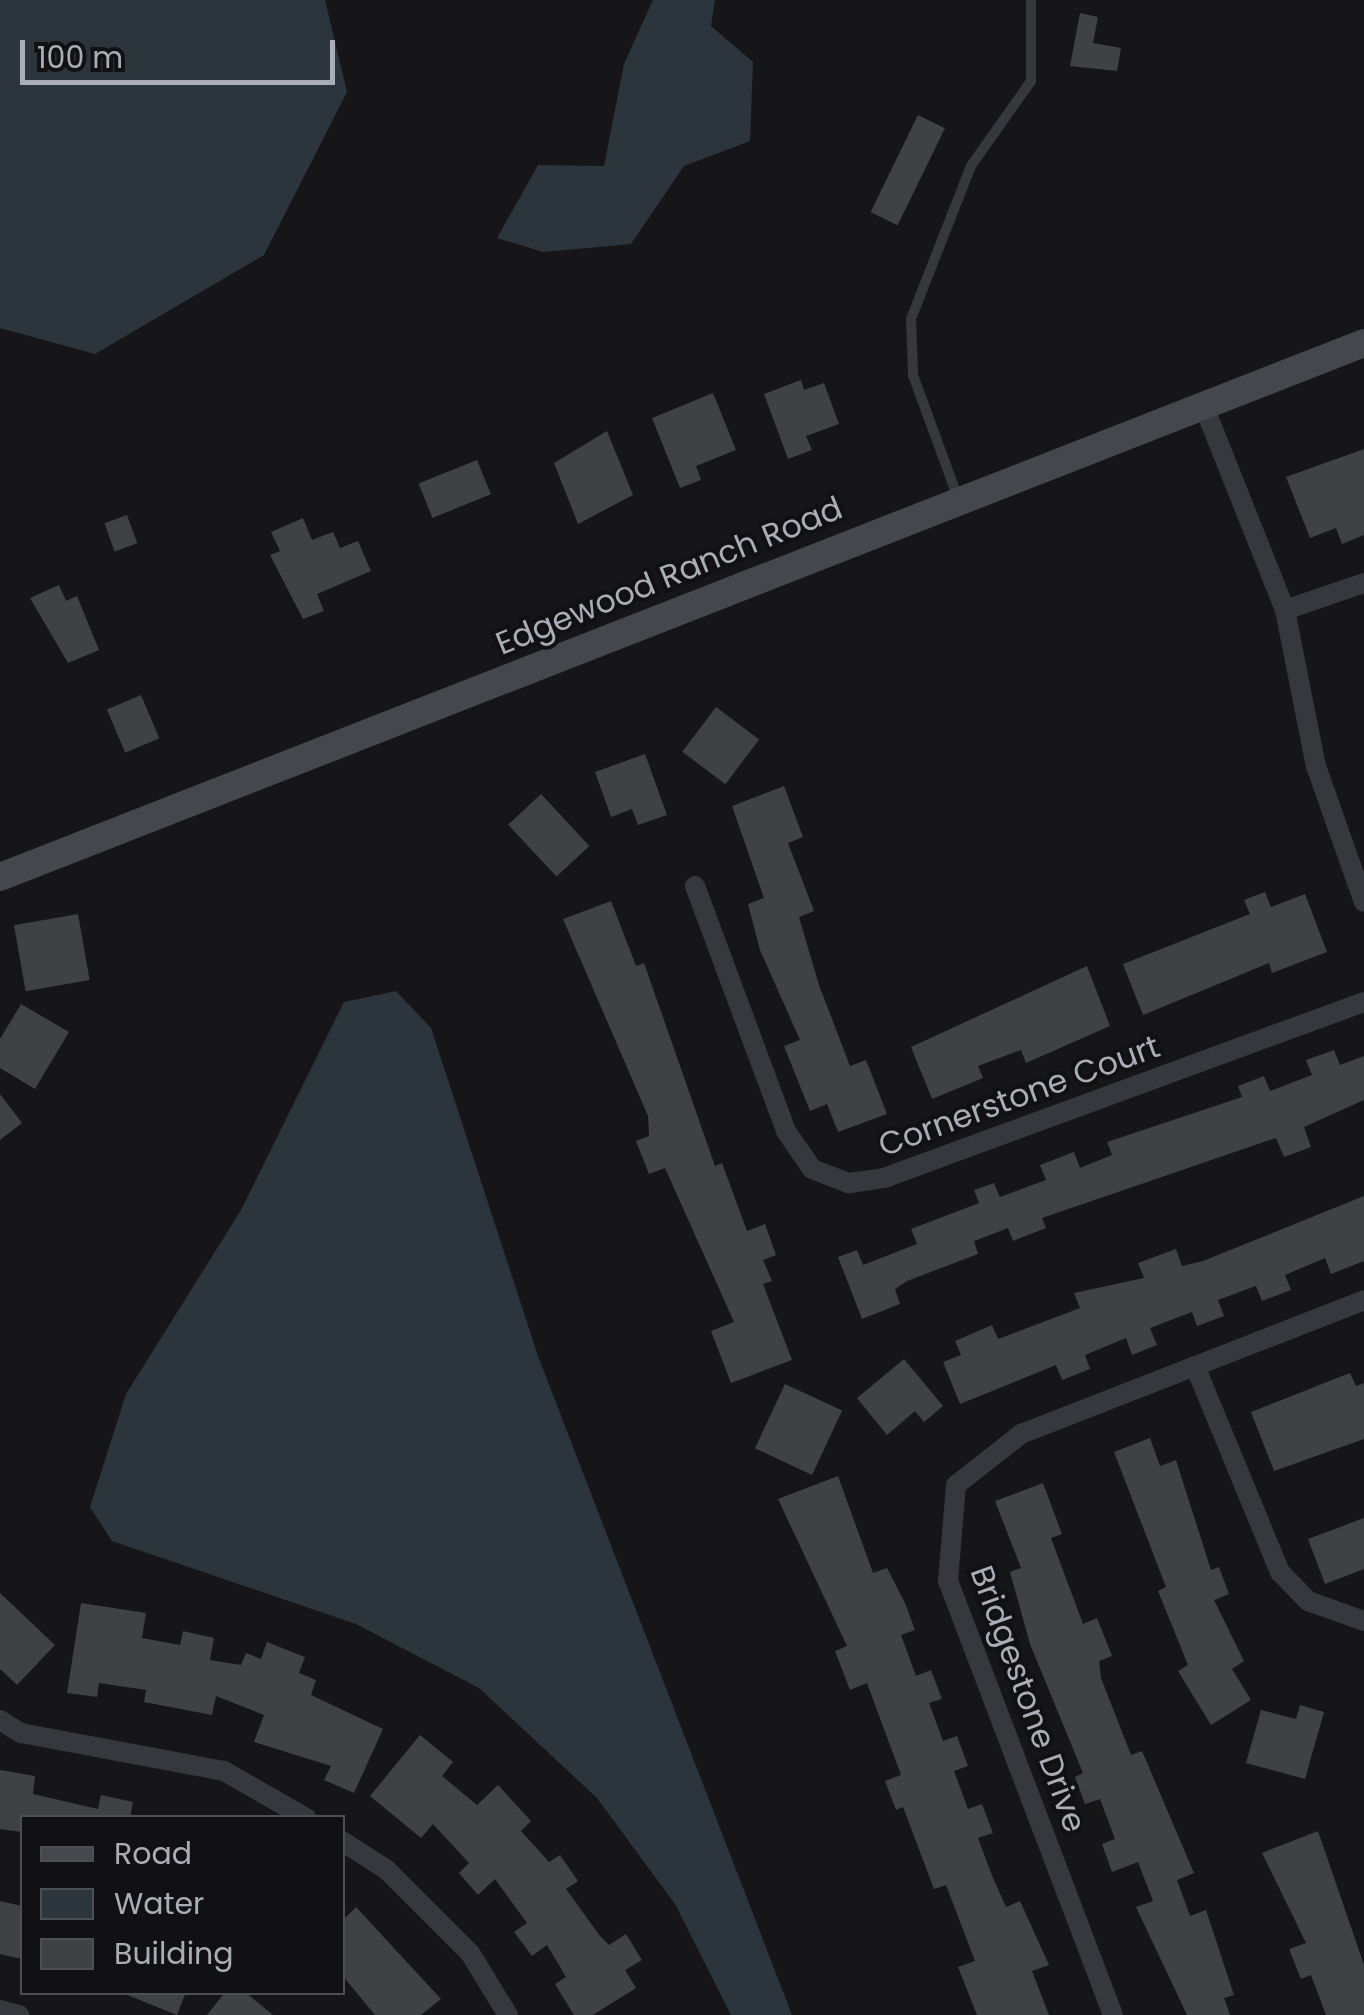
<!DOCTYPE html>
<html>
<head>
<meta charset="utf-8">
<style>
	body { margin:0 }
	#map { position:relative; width:1364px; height:2015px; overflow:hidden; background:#161618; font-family:Poppins,sans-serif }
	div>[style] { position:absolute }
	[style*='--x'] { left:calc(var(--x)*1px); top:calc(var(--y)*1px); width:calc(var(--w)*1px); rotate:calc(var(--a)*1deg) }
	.water>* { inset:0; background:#2c353c }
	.building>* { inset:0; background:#404145; transform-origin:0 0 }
	.lane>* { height:10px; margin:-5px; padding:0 5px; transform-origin:5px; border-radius:5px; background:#37383d }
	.street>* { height:20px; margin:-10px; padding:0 10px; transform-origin:10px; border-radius:10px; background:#37383d }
	.secondary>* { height:28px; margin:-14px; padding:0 14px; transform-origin:14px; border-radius:14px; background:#45474d }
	span { translate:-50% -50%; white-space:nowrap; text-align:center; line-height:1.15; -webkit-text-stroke:8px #111113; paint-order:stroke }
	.street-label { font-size:32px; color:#a8adb8 }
	.legend { position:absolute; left:20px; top:1815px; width:325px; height:180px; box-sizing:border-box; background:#111113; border:2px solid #4d4f55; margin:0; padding:12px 18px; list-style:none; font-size:30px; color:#a8adb8 }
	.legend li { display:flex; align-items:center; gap:20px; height:50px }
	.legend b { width:50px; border:2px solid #4d4f55 }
	.scale { position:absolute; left:20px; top:40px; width:315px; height:45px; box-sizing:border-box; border:5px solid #a8adb8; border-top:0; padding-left:12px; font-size:30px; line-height:35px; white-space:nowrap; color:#a8adb8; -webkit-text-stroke:8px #111113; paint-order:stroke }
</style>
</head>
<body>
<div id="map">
	<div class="water">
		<div style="clip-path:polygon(0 0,325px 0,347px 92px,264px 255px,95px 354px,0 328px)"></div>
		<div style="clip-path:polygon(653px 0,715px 0,711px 26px,753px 62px,750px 141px,684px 166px,631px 244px,543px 252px,497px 238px,538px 165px,604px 166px,624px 64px)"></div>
		<div style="clip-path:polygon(396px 991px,431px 1028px,538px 1356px,792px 2015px,731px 2015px,675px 1904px,597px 1798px,479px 1688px,356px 1624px,112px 1541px,90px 1507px,126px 1394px,241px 1210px,344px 1002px)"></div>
	</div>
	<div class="building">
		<div style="clip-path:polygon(1080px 13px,1098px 17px,1093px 43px,1121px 48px,1117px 71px,1070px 66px)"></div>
		<div style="left:918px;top:115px;width:30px;height:108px;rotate:26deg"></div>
		<div style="clip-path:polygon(801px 380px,804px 390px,824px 383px,839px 424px,806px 436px,812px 450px,788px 459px,764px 394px)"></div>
		<div style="clip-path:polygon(713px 393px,736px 450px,696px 466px,701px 480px,680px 488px,652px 418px)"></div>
		<div style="clip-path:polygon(607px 431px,633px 495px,578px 524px,554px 463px)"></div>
		<div style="clip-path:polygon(1364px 449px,1364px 535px,1342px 544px,1336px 528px,1310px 538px,1286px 477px)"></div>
		<div style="left:477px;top:460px;width:37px;height:63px;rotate:68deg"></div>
		<div style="left:127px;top:515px;width:30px;height:24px;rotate:70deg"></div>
		<div style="clip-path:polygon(303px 518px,312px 540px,333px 532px,340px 548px,358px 541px,371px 571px,317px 594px,324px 611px,303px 619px,270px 555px,280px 551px,271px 532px)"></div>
		<div style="clip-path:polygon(59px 585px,66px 601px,77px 596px,99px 650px,68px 663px,30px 598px)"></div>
		<div style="left:141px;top:695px;width:47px;height:37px;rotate:67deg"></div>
		<div style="left:716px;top:707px;width:54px;height:56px;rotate:37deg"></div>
		<div style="clip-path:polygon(645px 754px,667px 815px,638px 825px,632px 809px,611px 817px,595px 772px)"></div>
		<div style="clip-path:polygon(784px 786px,803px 837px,788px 843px,814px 911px,799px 917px,819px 985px,850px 1066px,866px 1060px,887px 1114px,838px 1132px,827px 1104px,810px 1111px,784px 1046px,800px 1040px,760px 950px,748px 904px,764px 898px,732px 806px)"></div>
		<div style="left:541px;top:794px;width:71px;height:45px;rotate:47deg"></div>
		<div style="clip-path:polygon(1265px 892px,1271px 907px,1305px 894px,1327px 952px,1272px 973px,1269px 963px,1143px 1015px,1123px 964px,1250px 914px,1244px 900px)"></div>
		<div style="clip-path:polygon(611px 901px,636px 966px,644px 963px,715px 1166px,722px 1163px,747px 1231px,765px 1224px,776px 1255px,763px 1260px,772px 1281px,763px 1284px,792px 1360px,731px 1383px,711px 1331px,734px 1322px,665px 1168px,649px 1174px,636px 1141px,649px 1136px,648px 1116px,563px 919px)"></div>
		<div style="left:78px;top:914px;width:67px;height:65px;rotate:80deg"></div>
		<div style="clip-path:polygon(1087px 966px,1110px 1026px,1026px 1063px,1021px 1050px,978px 1066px,983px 1078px,932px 1099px,911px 1047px)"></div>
		<div style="clip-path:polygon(21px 1004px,69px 1032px,35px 1089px,0 1068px,0 1039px)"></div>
		<div style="clip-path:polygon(1334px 1050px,1340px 1065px,1364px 1056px,1364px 1100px,1304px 1127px,1311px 1147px,1284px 1157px,1276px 1138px,1042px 1218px,1046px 1228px,1013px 1241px,1008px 1228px,974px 1241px,978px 1254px,907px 1281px,895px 1289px,900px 1304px,862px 1319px,838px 1257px,857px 1250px,863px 1265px,917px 1244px,911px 1229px,979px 1203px,974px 1190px,994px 1183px,1000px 1197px,1046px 1180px,1040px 1165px,1074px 1152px,1080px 1168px,1112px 1155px,1107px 1142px,1242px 1097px,1238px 1086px,1264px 1076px,1270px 1091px,1312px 1075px,1306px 1060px)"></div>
		<div style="clip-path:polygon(0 1094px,22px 1123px,0 1140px)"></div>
		<div style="clip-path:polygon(1364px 1196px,1364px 1261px,1331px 1274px,1325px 1258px,1285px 1275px,1291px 1290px,1262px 1301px,1256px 1286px,1218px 1300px,1224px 1316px,1197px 1326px,1192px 1312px,1150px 1328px,1157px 1345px,1132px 1355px,1126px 1338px,1085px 1355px,1090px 1369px,1062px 1380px,1056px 1365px,960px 1404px,943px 1362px,961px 1355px,955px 1341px,992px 1325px,998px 1339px,1080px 1308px,1074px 1293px,1144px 1278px,1138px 1263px,1176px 1249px,1182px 1266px,1203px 1261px)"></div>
		<div style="clip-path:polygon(904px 1359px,943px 1406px,924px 1422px,915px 1411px,887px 1435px,857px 1398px)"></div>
		<div style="clip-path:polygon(1350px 1373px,1356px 1386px,1364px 1383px,1364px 1439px,1274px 1471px,1251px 1412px)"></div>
		<div style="left:785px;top:1384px;width:63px;height:71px;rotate:25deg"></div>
		<div style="clip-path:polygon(1150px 1438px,1160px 1466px,1176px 1460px,1211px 1570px,1219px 1567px,1229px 1594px,1214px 1600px,1244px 1661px,1232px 1669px,1251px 1700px,1211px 1725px,1178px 1671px,1188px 1665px,1158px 1591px,1166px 1587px,1114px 1452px)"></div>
		<div style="clip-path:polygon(838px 1476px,873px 1573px,887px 1568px,905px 1603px,915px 1630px,901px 1635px,916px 1676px,931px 1670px,942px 1699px,929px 1703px,943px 1741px,957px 1736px,968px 1766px,954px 1771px,968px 1809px,982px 1804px,993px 1833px,978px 1838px,993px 1878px,1006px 1907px,1020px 1901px,1049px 1965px,1032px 1971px,1049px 2015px,977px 2015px,958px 1967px,975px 1961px,946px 1885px,934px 1889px,903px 1807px,896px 1810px,885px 1781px,901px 1775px,867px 1683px,850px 1690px,835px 1651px,847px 1646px,778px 1499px)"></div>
		<div style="clip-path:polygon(1043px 1483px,1062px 1534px,1051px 1538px,1083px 1624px,1097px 1618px,1112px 1656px,1099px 1661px,1101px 1678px,1131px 1755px,1142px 1751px,1194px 1873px,1177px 1880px,1190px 1916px,1206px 1910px,1234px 1995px,1224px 1998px,1230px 2015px,1187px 2015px,1136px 1907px,1153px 1901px,1138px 1862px,1112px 1872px,1102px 1844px,1115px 1839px,1100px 1799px,1085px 1804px,1075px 1777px,1083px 1773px,1030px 1644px,1010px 1572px,1021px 1568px,995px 1501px)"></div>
		<div style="clip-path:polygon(1364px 1518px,1364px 1569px,1325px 1584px,1308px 1539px)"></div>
		<div style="clip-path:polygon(0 1593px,55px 1645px,17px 1685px,0 1669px)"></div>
		<div style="clip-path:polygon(81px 1603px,146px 1613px,142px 1638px,180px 1645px,183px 1631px,214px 1638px,210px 1660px,241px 1665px,246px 1653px,261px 1659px,267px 1642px,305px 1657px,299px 1673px,316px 1680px,311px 1695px,383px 1729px,354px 1793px,324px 1780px,331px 1766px,254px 1742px,264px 1715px,216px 1696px,212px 1715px,144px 1702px,146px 1690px,99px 1683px,97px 1697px,67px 1693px)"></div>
		<div style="clip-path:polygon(1300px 1705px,1324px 1712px,1305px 1779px,1246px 1763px,1261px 1710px,1296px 1719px)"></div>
		<div style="clip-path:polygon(420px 1735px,453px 1762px,442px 1776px,477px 1805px,498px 1785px,531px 1821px,521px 1831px,549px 1862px,560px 1855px,578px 1881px,566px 1889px,600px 1936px,609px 1945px,626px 1934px,642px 1960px,625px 1970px,636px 1988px,593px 2015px,574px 2015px,555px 1984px,566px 1977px,547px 1945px,532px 1956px,514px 1932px,527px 1923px,495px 1879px,478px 1895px,459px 1873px,469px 1863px,433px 1824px,421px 1838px,370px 1796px)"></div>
		<div style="clip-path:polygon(0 1770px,35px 1776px,33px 1794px,98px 1809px,101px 1795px,133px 1802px,130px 1818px,22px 1818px,22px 1832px,0 1829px)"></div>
		<div style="clip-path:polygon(1318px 1831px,1364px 1965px,1364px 2015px,1326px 2015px,1311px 1975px,1301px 1979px,1289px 1949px,1306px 1943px,1262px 1853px)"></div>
		<div style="clip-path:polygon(0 1901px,22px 1906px,22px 1959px,0 1954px)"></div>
		<div style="clip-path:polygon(356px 1907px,441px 1999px,421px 2015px,375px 2015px,342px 1975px,342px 1921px)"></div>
		<div style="clip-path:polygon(120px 1992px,186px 1992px,177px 2015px)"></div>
		<div style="clip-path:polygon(225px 1992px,245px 1992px,273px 2015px,207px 2015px)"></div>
	</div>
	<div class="lane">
		<div style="--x:958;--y:498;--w:131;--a:-110.1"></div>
		<div style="--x:913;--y:375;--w:56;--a:-92"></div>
		<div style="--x:911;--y:319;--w:164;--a:-68.6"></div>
		<div style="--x:971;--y:166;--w:104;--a:-54.8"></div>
		<div style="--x:1031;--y:81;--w:81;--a:-90"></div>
	</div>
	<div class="street">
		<div style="--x:1203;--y:404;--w:222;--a:68.3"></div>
		<div style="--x:1285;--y:610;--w:159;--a:78.8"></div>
		<div style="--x:1316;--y:766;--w:144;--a:70.6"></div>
		<div style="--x:1285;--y:610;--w:83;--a:-18.9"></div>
		<div style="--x:695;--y:886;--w:261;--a:69.6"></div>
		<div style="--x:786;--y:1131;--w:46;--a:55.6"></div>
		<div style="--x:812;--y:1169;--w:40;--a:21"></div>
		<div style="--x:849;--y:1183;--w:35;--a:-8"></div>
		<div style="--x:884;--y:1178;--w:511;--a:-20.14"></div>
		<div style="--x:1195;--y:1366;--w:223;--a:67.6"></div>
		<div style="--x:1280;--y:1572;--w:40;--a:46"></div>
		<div style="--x:1308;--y:1601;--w:59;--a:19.7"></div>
		<div style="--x:0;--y:1720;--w:25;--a:32"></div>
		<div style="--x:21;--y:1733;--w:207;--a:10.6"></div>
		<div style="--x:224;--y:1771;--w:95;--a:29.8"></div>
		<div style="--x:342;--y:1841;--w:54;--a:32.8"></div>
		<div style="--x:387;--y:1870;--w:117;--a:45"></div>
		<div style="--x:470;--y:1953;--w:73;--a:58.5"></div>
		<div style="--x:0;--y:2010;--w:20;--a:15"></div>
		<div style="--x:1113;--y:2015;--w:464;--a:-110.8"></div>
		<div style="--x:948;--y:1581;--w:96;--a:-85.2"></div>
		<div style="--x:956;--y:1485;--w:83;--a:-38.1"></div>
		<div style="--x:1021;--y:1434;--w:368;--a:-21.3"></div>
	</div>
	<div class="secondary">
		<div style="--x:0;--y:877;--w:1465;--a:-21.38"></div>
	</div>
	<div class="street-label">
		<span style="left:669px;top:576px;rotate:-22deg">Edgewood Ranch Road</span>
		<span style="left:1019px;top:1096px;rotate:-20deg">Cornerstone Court</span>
		<span style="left:1028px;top:1699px;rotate:70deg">Bridgestone Drive</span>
	</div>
	<ul class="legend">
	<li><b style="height:12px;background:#45474d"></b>Road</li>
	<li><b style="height:28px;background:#2c353c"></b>Water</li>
	<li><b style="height:28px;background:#404145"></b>Building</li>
	</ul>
	<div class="scale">100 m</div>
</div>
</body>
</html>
